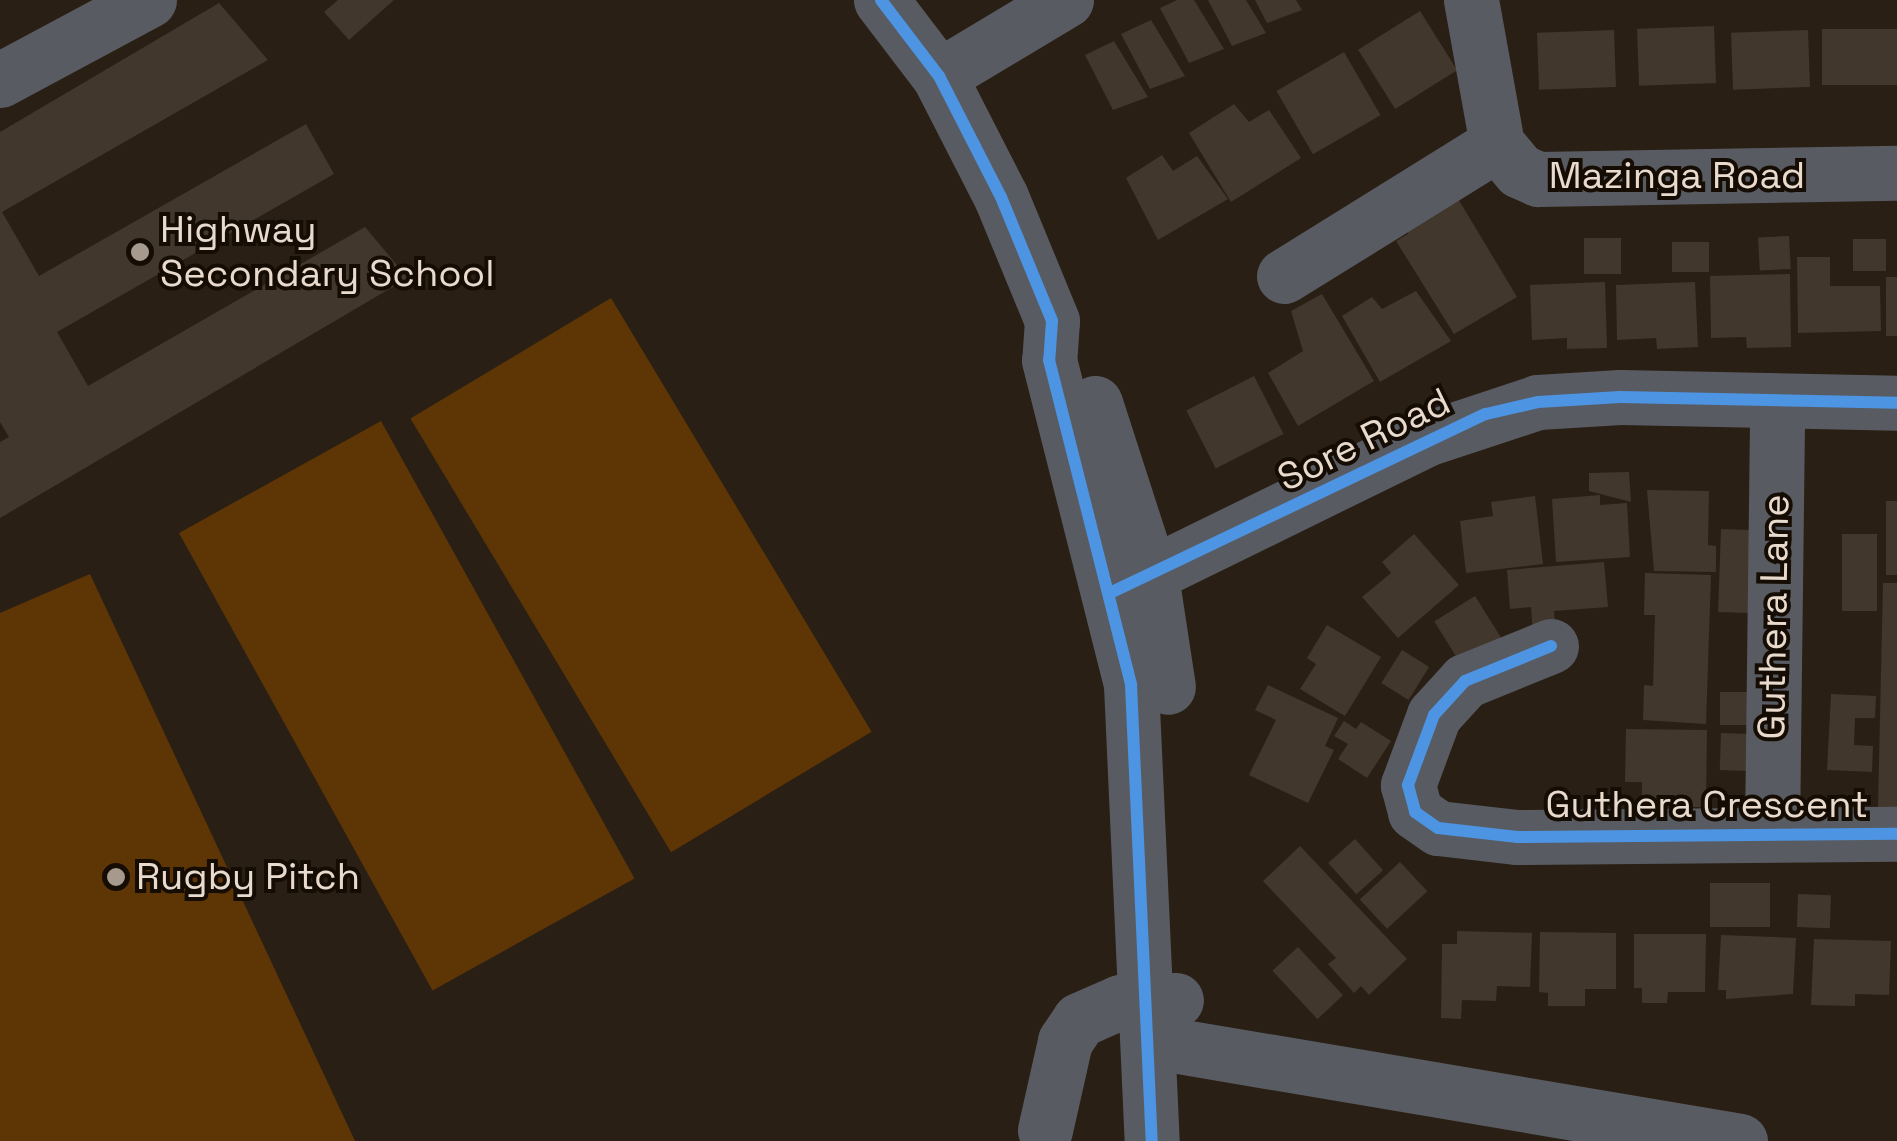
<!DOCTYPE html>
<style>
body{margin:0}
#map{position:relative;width:1897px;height:1141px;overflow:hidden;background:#2a1f14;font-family:"Space Grotesk",sans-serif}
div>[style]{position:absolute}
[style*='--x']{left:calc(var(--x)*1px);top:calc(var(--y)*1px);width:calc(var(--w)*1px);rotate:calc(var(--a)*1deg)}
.green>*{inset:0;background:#5e3606;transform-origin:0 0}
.building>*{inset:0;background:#41372d;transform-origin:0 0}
.minor>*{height:55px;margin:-27.5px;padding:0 27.5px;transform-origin:27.5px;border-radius:27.5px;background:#585c62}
.cycleway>*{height:12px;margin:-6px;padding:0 6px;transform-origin:6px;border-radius:6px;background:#4d94e3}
.dots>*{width:28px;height:28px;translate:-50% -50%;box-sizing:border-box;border:5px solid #150c04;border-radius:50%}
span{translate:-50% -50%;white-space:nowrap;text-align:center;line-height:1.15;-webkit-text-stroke:8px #150c04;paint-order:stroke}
.street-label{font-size:38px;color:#e9dace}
.poi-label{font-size:38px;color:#e9dace}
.left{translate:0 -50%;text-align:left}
</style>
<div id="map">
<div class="green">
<i style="left:611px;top:298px;width:506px;height:234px;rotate:59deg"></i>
<i style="left:381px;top:421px;width:523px;height:231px;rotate:61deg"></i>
<i style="clip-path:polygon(90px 574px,355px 1141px,0 1141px,0 613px)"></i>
</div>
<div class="building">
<i style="clip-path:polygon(338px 0,394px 0,349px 40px,324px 12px)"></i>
<i style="clip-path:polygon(1177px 0,1194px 0,1224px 49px,1189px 63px,1160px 8px)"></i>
<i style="clip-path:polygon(1208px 0,1246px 0,1266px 33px,1232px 46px)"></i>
<i style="clip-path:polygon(1255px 0,1296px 0,1302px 10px,1267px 23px)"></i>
<i style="clip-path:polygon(219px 3px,268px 60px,2px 212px,39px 276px,306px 124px,334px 174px,57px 332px,88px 386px,365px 227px,408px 278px,0 518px,0 442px,9px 437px,0 422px,0 132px)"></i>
<i style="left:1420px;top:11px;width:70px;height:73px;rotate:58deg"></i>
<i style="clip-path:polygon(1151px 20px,1185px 76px,1150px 89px,1121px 34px)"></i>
<i style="left:1714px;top:26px;width:57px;height:77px;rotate:88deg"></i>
<i style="left:1897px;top:29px;width:56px;height:75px;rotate:90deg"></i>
<i style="left:1614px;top:30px;width:57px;height:77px;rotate:88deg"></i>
<i style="left:1808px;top:30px;width:57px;height:77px;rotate:88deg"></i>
<i style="clip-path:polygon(1114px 41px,1148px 97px,1113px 110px,1085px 55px)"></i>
<i style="left:1344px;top:52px;width:73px;height:78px;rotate:60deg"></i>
<i style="clip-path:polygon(1234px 104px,1249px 122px,1269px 110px,1301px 158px,1231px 202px,1189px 133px)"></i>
<i style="clip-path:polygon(1162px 155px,1173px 171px,1197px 156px,1228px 199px,1158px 240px,1126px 178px)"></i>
<i style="clip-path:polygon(1454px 192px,1517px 297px,1454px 334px,1396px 241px,1408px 234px,1403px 219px)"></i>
<i style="left:1789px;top:236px;width:33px;height:31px;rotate:87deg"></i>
<i style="left:1584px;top:238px;width:37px;height:36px"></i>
<i style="left:1853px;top:239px;width:33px;height:32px"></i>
<i style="left:1709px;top:242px;width:30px;height:37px;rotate:90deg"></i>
<i style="clip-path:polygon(1797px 257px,1830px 257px,1830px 286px,1880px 286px,1881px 331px,1798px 333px)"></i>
<i style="clip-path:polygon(1790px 274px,1791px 347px,1747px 348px,1746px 337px,1711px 338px,1710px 276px)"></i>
<i style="left:1897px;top:277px;width:59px;height:11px;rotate:90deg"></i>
<i style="clip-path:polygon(1605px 282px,1607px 348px,1567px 349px,1567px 338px,1532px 340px,1530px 285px)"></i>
<i style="clip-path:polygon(1695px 282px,1698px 347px,1657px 349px,1656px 338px,1617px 340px,1616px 285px)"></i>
<i style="clip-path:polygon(1416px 291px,1451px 341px,1380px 382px,1342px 316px,1372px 297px,1382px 309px)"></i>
<i style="clip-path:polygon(1322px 294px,1374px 381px,1298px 426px,1268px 373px,1303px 351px,1291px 311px)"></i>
<i style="left:1254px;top:376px;width:65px;height:76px;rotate:63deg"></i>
<i style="clip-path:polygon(1629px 472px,1631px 502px,1589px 491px,1589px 473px)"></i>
<i style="clip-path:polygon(1647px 490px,1709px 491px,1708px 545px,1716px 546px,1716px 572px,1654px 571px)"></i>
<i style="clip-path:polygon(1600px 495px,1600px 505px,1627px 503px,1630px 557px,1556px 562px,1552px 499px)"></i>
<i style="clip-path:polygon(1535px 496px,1543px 564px,1466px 573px,1460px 521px,1493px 516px,1491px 502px)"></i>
<i style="left:1886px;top:501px;width:11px;height:74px"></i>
<i style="left:1721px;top:529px;width:36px;height:83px;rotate:2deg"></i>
<i style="clip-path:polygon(1414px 534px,1459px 585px,1398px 638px,1362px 597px,1391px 573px,1382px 562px)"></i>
<i style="left:1842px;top:534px;width:35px;height:77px"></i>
<i style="clip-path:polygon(1604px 562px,1608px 607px,1554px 611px,1556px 633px,1533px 635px,1531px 607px,1510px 609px,1507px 570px)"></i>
<i style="clip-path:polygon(1645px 573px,1711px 575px,1706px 724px,1643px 720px,1644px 685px,1653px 686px,1655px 615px,1644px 615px)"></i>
<i style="clip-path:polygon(1883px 583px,1897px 583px,1897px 809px,1878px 808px)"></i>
<i style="left:1475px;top:596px;width:52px;height:48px;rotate:58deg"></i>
<i style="clip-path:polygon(1327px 625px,1381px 657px,1345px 716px,1300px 689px,1316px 664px,1307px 658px)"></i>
<i style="left:1402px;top:650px;width:32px;height:39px;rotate:32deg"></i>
<i style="clip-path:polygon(1268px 685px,1338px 718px,1325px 746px,1334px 750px,1308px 803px,1249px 775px,1276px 720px,1255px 710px)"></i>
<i style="left:1720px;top:692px;width:37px;height:33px"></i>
<i style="clip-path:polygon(1831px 694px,1876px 696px,1875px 718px,1855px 718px,1854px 745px,1873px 746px,1872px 772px,1827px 770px)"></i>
<i style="clip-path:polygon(1344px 721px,1356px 729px,1361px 722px,1391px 741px,1367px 778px,1338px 759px,1348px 744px,1334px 736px)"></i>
<i style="clip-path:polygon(1626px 729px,1707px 730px,1706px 807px,1642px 807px,1642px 782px,1625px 782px)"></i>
<i style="left:1721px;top:733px;width:28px;height:37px;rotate:2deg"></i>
<i style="left:1355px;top:839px;width:42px;height:36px;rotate:48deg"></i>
<i style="clip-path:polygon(1300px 846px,1407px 959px,1369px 995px,1361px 986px,1354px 993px,1328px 964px,1336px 958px,1263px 881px)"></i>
<i style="left:1400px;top:862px;width:40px;height:55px;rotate:47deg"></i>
<i style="left:1710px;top:883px;width:60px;height:44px"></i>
<i style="left:1798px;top:894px;width:33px;height:33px;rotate:2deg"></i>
<i style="clip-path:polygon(1457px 931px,1532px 933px,1530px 987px,1497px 986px,1496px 1001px,1462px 1000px,1461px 1019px,1441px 1018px,1442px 944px,1457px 944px)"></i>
<i style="clip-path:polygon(1540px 932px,1616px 933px,1616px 989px,1585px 989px,1585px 1006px,1548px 1006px,1548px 993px,1539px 992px)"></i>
<i style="clip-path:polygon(1634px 934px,1706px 934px,1705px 992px,1668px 992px,1667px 1003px,1642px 1003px,1642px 988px,1634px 988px)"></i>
<i style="clip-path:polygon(1721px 935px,1796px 938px,1793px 994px,1726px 999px,1726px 990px,1718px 990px)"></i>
<i style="clip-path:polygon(1814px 939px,1891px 941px,1889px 995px,1855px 994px,1855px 1006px,1811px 1005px)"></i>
<i style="left:1298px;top:947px;width:66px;height:35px;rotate:47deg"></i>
</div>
<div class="minor">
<i style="--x:881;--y:0;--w:96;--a:52.7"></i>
<i style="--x:939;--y:76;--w:136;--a:62.9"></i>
<i style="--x:1001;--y:197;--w:134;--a:67.6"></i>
<i style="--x:1052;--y:321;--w:39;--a:94"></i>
<i style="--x:1049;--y:360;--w:335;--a:75.8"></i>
<i style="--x:1131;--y:685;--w:456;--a:87.4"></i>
<i style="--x:1471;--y:0;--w:146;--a:79.8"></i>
<i style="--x:1497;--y:144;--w:35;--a:50"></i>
<i style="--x:1520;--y:171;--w:20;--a:24"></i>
<i style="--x:1538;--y:179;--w:359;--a:-1"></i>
<i style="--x:939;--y:76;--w:148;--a:-30.9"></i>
<i style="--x:0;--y:80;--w:169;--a:-28.2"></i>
<i style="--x:1284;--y:276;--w:251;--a:-31.8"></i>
<i style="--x:1095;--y:403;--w:182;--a:72.1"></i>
<i style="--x:1151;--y:576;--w:112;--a:81.3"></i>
<i style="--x:1120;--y:589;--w:341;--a:-26.1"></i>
<i style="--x:1426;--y:439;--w:118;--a:-18.3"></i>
<i style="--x:1538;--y:402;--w:82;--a:-3.5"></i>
<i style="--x:1620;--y:397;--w:277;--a:1.2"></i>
<i style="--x:1551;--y:646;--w:93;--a:157.9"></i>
<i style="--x:1465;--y:681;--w:46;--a:132.4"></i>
<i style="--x:1434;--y:715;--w:75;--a:110.4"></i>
<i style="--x:1408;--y:785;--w:28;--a:75"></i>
<i style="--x:1415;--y:812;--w:28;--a:35"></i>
<i style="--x:1438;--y:828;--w:80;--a:6.5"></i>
<i style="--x:1517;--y:837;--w:380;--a:-0.5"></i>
<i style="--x:1772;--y:831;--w:428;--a:-89.3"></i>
<i style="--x:1178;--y:1046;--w:570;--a:9.59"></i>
<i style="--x:1045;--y:1130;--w:91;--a:-77.3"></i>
<i style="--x:1065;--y:1041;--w:25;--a:-56"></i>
<i style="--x:1079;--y:1020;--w:45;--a:-23.7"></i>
<i style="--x:1120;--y:1002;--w:56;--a:-2"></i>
</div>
<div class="cycleway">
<i style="--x:881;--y:0;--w:96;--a:52.7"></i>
<i style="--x:939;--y:76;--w:136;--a:62.9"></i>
<i style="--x:1001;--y:197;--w:134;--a:67.6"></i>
<i style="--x:1052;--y:321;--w:39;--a:94"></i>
<i style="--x:1049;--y:360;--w:335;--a:75.8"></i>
<i style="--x:1131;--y:685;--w:456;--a:87.4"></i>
<i style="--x:1112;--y:592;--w:414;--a:-25.5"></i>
<i style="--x:1486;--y:414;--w:53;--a:-13"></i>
<i style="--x:1538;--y:402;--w:82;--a:-3.5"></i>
<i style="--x:1620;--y:397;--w:277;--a:1.2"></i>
<i style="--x:1551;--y:646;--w:93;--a:157.9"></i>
<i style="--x:1465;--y:681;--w:46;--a:132.4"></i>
<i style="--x:1434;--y:715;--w:75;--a:110.4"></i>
<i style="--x:1408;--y:785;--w:28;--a:75"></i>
<i style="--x:1415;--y:812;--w:28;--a:35"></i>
<i style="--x:1438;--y:828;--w:80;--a:6.5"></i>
<i style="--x:1517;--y:837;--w:380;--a:-0.5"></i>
</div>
<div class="dots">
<i style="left:140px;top:252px;background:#a6998d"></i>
<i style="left:116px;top:877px;background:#a6998d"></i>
</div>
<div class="street-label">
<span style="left:1677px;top:176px">Mazinga Road</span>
<span style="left:1364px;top:440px;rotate:-26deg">Sore Road</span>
<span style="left:1774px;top:617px;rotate:-89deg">Guthera Lane</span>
<span style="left:1707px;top:805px">Guthera Crescent</span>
</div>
<div class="poi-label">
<span class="left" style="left:160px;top:252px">Highway<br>Secondary School</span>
<span class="left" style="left:136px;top:877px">Rugby Pitch</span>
</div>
</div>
